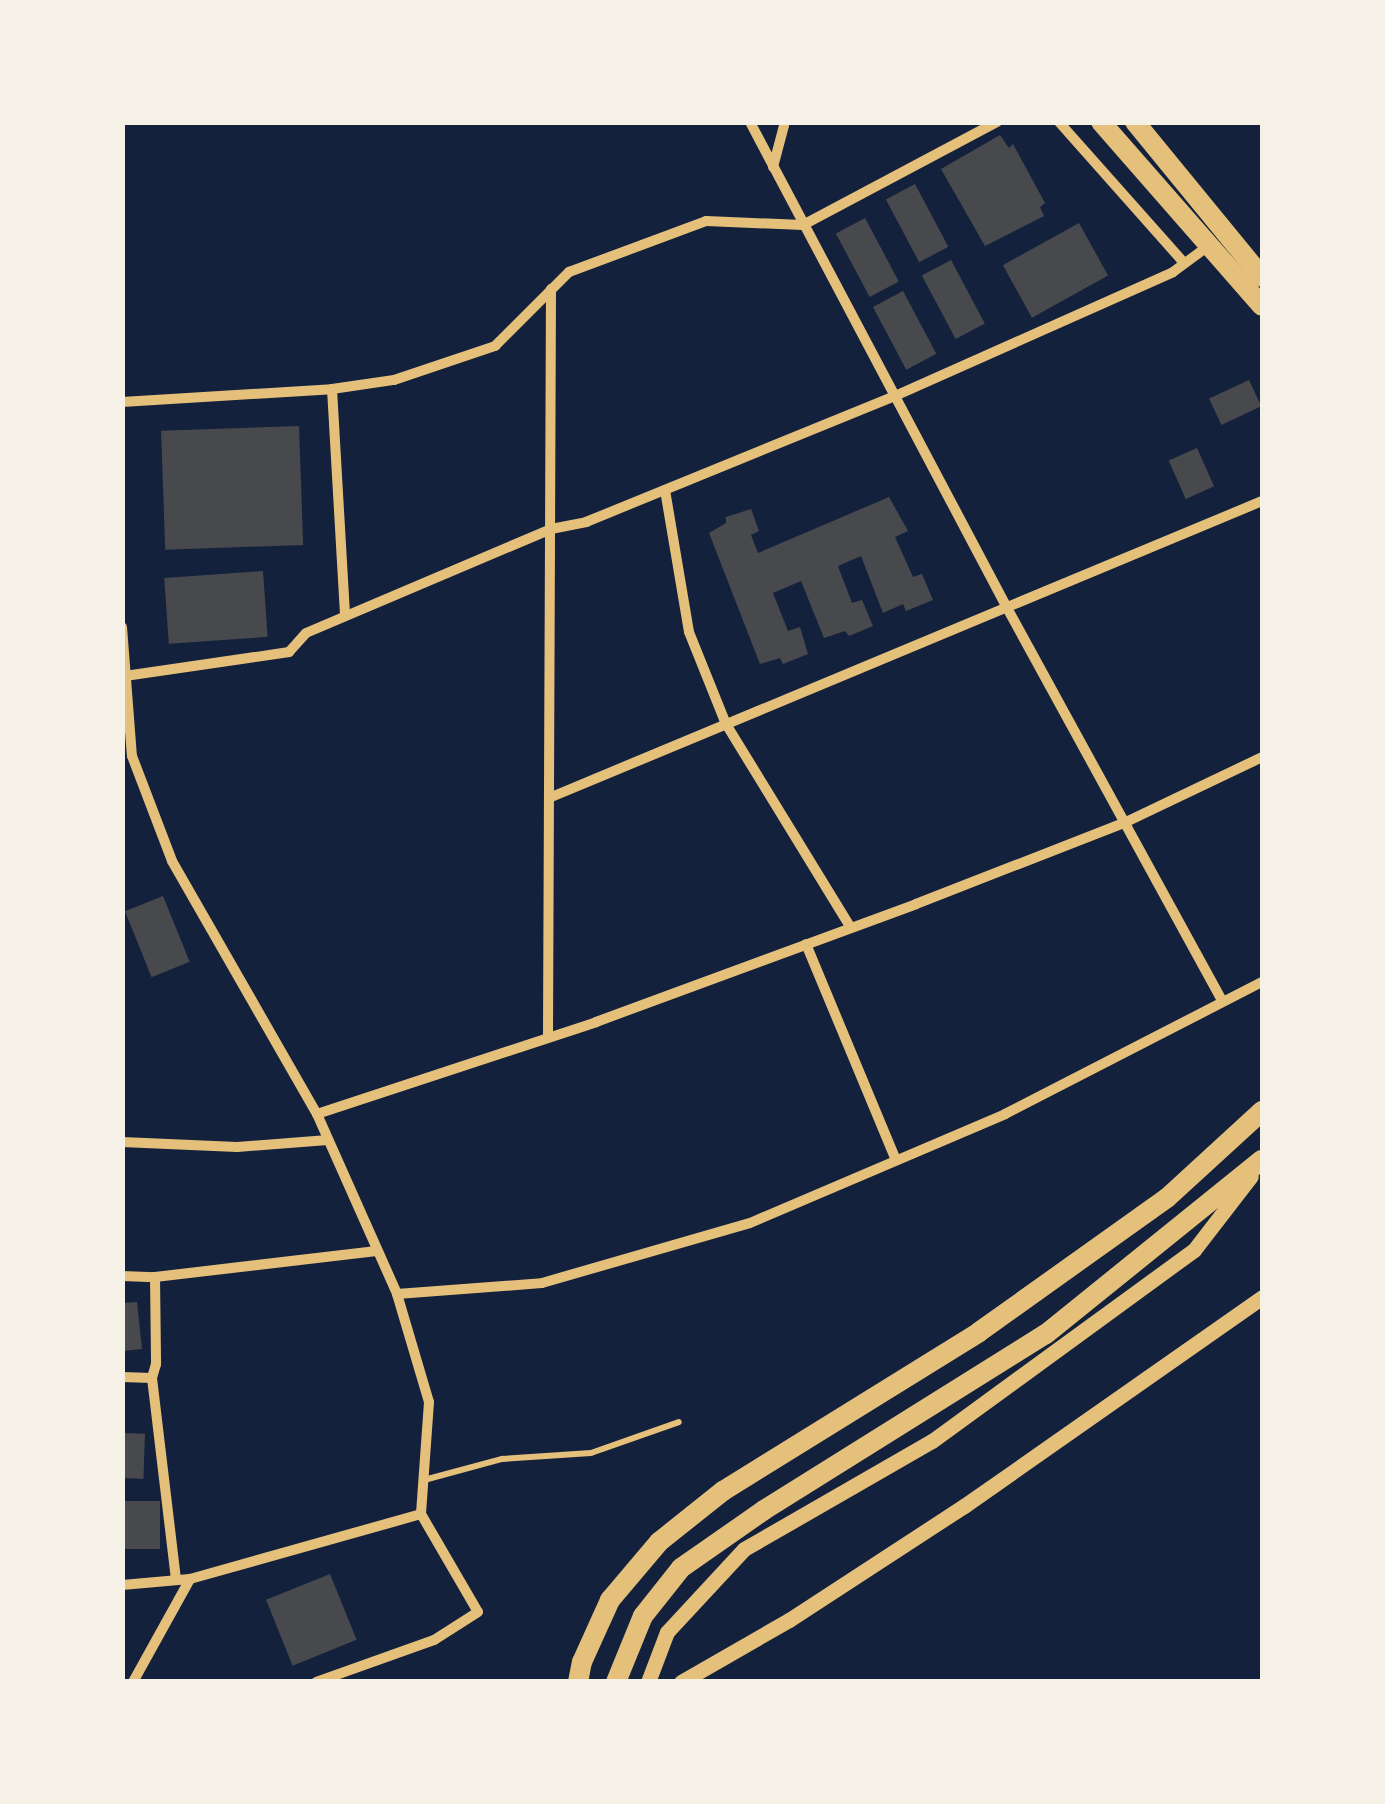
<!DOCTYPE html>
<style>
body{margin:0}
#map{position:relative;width:1385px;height:1804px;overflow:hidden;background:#14213d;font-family:"Roboto Condensed",sans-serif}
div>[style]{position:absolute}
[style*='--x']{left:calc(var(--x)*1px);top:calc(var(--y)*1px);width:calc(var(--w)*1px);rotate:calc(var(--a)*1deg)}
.building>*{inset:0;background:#48494c;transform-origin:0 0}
.service>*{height:6px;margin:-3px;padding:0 3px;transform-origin:3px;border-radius:3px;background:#e5c07b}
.minor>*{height:10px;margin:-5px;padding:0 5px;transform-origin:5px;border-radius:5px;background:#e5c07b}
.tertiary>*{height:15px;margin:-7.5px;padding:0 7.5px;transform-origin:7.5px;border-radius:7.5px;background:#e5c07b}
.trunk>*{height:20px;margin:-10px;padding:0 10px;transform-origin:10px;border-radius:10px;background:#e5c07b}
span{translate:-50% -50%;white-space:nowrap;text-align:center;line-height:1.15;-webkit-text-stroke:8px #f6f1e7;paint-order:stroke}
.frame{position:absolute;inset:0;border:125px solid #f6f1e7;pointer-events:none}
</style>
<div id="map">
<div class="building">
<i style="clip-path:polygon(1000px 135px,1009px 148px,1013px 144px,1045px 203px,1040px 207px,1044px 216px,985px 246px,941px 169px)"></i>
<i style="left:915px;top:184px;width:71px;height:33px;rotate:62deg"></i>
<i style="left:865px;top:218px;width:72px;height:33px;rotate:62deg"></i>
<i style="left:1079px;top:223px;width:60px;height:87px;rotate:61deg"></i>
<i style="left:951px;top:260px;width:72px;height:33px;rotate:62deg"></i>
<i style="left:903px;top:291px;width:71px;height:34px;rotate:62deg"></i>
<i style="left:1249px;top:380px;width:29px;height:44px;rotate:65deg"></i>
<i style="left:299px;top:426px;width:119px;height:138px;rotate:88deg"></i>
<i style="left:1197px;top:448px;width:42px;height:31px;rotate:66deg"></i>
<i style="clip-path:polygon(889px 497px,908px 531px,895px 537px,913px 577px,922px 574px,933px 600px,906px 611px,903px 604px,883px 613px,861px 556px,838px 566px,852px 603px,862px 600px,873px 626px,849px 636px,845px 631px,824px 638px,801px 581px,773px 593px,788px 631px,800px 627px,808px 654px,783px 664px,780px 658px,760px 664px,709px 533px,726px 523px,726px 517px,751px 509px,759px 531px,751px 535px,758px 553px)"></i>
<i style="left:263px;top:571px;width:66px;height:99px;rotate:86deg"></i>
<i style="left:163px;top:896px;width:71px;height:41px;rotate:68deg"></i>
<i style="clip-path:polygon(137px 1302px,142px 1349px,122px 1351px,122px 1303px)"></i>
<i style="left:122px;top:1433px;width:23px;height:45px;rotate:2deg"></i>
<i style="left:122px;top:1501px;width:38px;height:48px"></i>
<i style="left:330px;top:1574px;width:71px;height:69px;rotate:68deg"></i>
</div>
<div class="service">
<i style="--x:424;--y:1480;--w:81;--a:-15.1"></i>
<i style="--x:502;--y:1459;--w:89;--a:-3.9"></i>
<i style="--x:591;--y:1453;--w:93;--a:-19.4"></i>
</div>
<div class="minor">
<i style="--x:750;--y:122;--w:548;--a:62.12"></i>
<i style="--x:1006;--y:606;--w:448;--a:61.3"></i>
<i style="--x:1059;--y:122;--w:188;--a:48.4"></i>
<i style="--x:773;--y:167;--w:47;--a:-75.1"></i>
<i style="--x:332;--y:389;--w:227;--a:86.7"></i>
<i style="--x:122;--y:402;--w:210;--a:-3.5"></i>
<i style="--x:332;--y:389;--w:63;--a:-8.3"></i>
<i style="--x:394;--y:380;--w:107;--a:-18.6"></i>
<i style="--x:495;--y:346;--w:105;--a:-45"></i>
<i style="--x:569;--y:272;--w:146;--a:-20.4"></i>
<i style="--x:706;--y:221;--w:97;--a:2.4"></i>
<i style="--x:803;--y:225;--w:220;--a:-28"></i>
<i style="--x:665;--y:490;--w:144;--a:80.4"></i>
<i style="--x:689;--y:632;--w:99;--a:68.1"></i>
<i style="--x:726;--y:724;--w:239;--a:58.5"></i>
<i style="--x:122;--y:627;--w:129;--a:85.6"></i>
<i style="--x:132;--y:756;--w:112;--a:69.1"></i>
<i style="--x:172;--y:861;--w:292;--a:60.2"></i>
<i style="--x:317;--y:1114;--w:197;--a:66"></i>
<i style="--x:397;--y:1294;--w:113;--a:73.5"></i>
<i style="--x:429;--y:1402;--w:112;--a:94.1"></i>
<i style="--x:421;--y:1514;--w:113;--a:59.8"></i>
<i style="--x:478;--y:1612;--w:52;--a:147.5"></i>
<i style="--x:434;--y:1640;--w:125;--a:160.4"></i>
<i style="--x:125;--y:676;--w:166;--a:-8.3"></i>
<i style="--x:289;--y:652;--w:25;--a:-48"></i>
<i style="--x:306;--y:633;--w:266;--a:-23"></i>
<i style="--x:551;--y:529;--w:36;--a:-11"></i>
<i style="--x:586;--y:522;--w:334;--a:-22.2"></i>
<i style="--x:895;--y:396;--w:304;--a:-24"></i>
<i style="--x:1173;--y:272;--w:47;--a:-36.4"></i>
<i style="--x:549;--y:798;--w:772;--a:-22.61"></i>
<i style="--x:806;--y:944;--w:234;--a:67.4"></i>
<i style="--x:548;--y:1036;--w:747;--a:-89.77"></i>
<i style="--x:317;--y:1114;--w:294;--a:-18.2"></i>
<i style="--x:596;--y:1022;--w:341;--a:-20.2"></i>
<i style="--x:916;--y:904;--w:225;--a:-21.3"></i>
<i style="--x:1126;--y:822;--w:151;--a:-25.5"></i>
<i style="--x:122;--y:1142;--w:115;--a:2.5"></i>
<i style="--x:237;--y:1147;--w:91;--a:-4.4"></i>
<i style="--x:122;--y:1276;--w:33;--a:2"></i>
<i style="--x:155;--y:1277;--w:223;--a:-6.7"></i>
<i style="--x:155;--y:1277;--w:87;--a:89.3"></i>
<i style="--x:156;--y:1364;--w:15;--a:106"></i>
<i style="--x:152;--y:1378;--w:203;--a:83.2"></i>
<i style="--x:397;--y:1294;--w:145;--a:-4.3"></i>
<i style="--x:542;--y:1283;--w:216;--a:-16.1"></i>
<i style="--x:750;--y:1223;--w:277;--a:-23.1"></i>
<i style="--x:1005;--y:1114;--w:289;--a:-27.2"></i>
<i style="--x:122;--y:1377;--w:30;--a:2"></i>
<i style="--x:122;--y:1585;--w:68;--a:-5"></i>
<i style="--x:190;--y:1579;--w:240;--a:-15.7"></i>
<i style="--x:133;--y:1682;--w:118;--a:-61"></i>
</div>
<div class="tertiary">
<i style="--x:648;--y:1682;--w:53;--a:-69.2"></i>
<i style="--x:667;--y:1632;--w:113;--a:-47.1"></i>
<i style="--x:744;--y:1549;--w:217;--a:-29.9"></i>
<i style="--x:932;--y:1441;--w:324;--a:-36.1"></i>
<i style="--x:1194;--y:1250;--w:93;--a:-52.4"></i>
<i style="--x:681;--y:1682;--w:125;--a:-29.9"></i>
<i style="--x:789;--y:1620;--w:209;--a:-33.1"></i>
<i style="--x:964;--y:1506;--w:364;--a:-35"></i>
</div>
<div class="trunk">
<i style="--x:1101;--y:122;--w:244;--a:48.8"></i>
<i style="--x:1135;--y:122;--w:200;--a:50.7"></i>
<i style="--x:578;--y:1682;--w:20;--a:-79"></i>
<i style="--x:582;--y:1662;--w:68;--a:-65.7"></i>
<i style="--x:610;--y:1600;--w:76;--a:-49.8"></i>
<i style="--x:659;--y:1542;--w:82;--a:-38.6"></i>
<i style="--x:723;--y:1491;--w:301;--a:-31.8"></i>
<i style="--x:979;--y:1332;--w:231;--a:-35.5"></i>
<i style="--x:1167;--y:1198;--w:129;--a:-42.5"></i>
<i style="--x:616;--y:1682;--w:71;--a:-67.8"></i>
<i style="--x:643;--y:1616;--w:61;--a:-51.6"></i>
<i style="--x:681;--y:1568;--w:101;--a:-34.9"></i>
<i style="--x:764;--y:1510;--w:332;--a:-32"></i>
<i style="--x:1046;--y:1334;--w:277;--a:-38.9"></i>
</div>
<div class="frame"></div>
</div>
